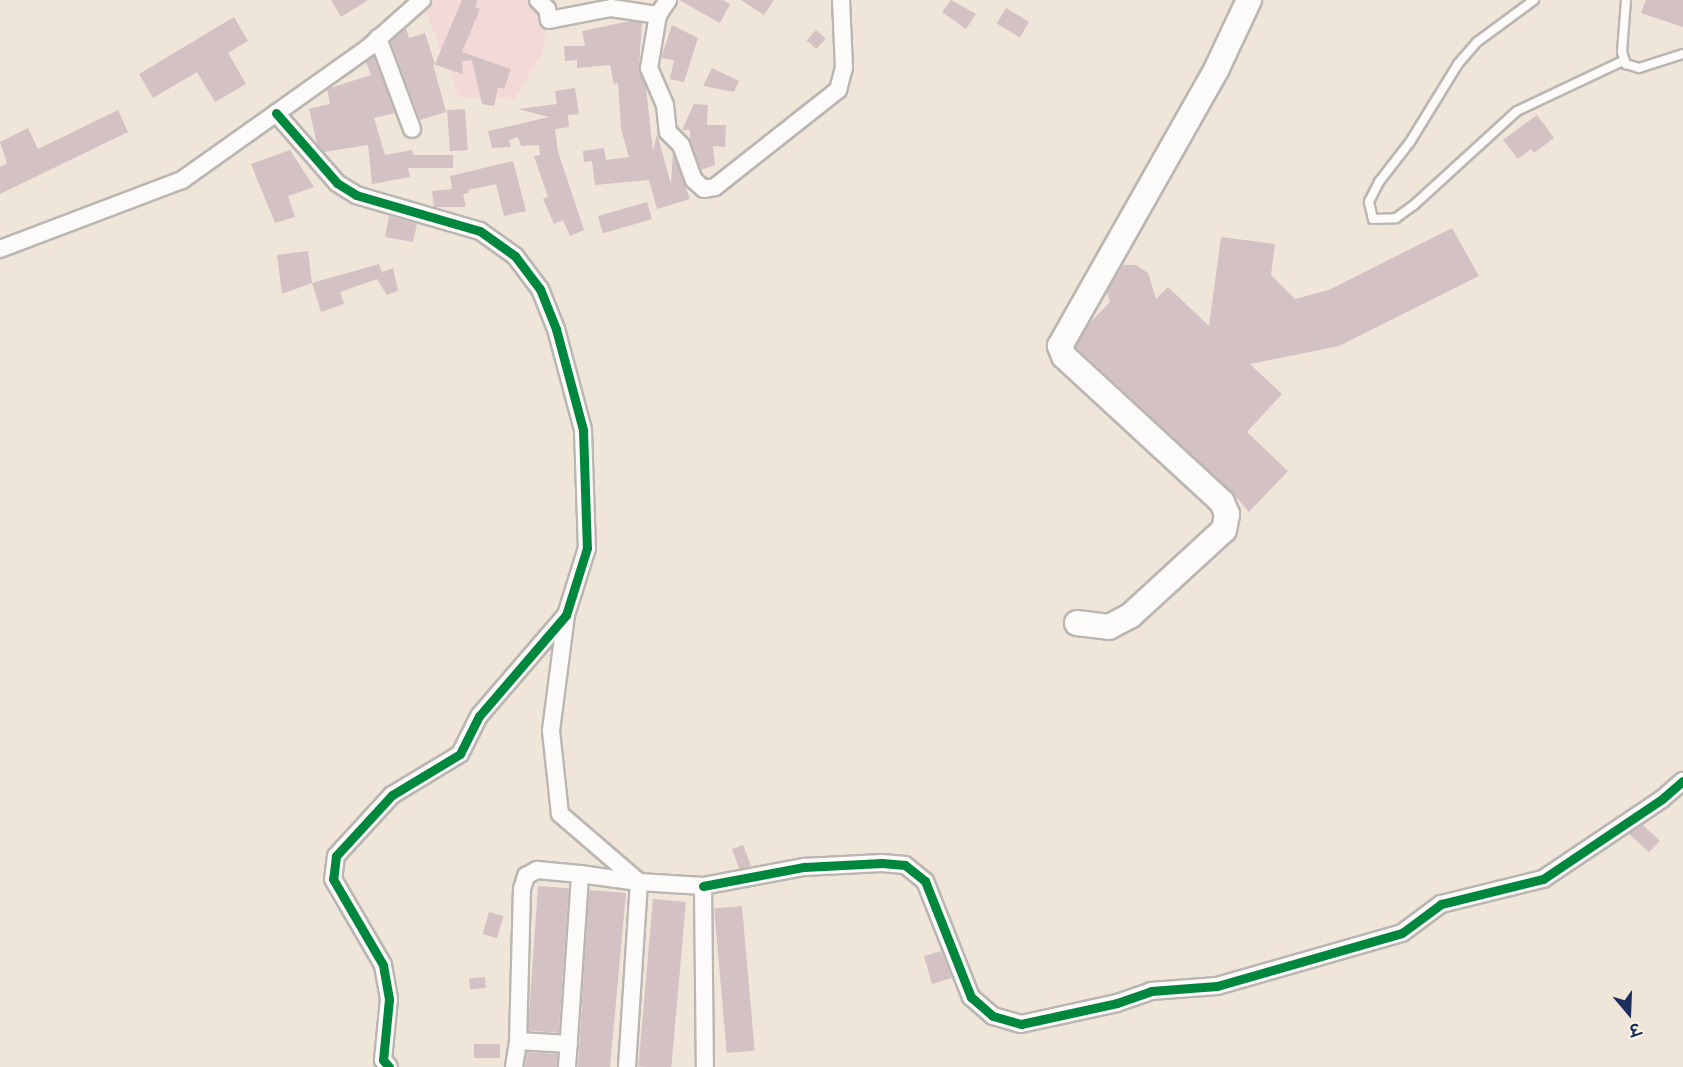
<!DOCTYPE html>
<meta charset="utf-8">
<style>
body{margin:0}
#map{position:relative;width:1683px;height:1067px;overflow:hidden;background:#efe6d9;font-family:Delius,"Playpen Sans Deva",sans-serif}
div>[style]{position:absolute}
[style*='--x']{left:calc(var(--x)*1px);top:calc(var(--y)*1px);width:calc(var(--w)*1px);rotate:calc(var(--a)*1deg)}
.built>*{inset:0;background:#f3d9d7}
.building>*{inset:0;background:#d4c1c4;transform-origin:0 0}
.roads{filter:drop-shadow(2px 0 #bab6b2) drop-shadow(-2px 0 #bab6b2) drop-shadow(0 2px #bab6b2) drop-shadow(0 -2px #bab6b2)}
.lane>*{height:8px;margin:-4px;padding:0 4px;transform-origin:4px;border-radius:4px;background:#fdfbf9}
.street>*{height:16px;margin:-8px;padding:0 8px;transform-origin:8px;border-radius:8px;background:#fdfbf9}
.secondary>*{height:24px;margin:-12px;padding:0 12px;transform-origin:12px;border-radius:12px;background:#fdfbf9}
.cycleway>*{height:9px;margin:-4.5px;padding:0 4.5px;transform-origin:4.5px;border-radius:4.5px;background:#00873e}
span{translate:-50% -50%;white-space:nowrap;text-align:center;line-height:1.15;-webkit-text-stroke:4.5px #fcf5e5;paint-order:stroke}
.north{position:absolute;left:1599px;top:983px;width:60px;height:60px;-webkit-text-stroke:4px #fcf5e5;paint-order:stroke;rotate:161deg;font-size:16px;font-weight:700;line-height:24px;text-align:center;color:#1b2f5e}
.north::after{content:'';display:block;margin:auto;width:21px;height:27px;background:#1b2f5e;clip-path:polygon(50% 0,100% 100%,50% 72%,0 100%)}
</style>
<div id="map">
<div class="built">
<i style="clip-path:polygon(436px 0,549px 0,543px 52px,514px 99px,459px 97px,425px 10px)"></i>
</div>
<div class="building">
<i style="clip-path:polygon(331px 0,368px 0,341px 17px)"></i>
<i style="clip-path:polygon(462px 0,478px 0,475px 7px,480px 9px,462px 52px,511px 69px,504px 89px,498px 87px,494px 106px,482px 104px,472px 60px,462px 61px,463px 74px,433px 64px,446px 112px,420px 120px,391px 42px,406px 28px,409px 38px,425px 33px,435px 64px)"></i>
<i style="clip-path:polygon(679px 0,723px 0,730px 4px,720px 23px)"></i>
<i style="clip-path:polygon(741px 0,774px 0,764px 15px)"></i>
<i style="clip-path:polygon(951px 0,976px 14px,966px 29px,942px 12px)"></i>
<i style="clip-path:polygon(1646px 0,1683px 0,1683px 27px,1641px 13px)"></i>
<i style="left:1006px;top:8px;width:27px;height:18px;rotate:31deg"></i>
<i style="clip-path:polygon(234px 17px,248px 41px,228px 53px,246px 84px,215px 102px,197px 72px,153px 98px,139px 74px)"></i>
<i style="clip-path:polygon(630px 21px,642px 23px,639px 67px,646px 88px,653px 151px,657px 134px,671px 184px,673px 153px,690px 199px,657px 209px,649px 180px,595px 185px,592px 161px,584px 162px,583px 151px,604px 148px,606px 160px,629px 157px,621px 129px,618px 83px,614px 84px,610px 65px,577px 68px,577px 60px,565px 61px,564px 46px,585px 46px,582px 31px)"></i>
<i style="clip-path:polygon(672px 25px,698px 38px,684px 82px,670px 79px,674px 60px,661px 58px)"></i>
<i style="left:816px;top:30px;width:13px;height:14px;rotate:42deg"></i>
<i style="clip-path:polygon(374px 57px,395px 113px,374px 118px,385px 155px,412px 150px,413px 155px,453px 155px,453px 168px,408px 168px,410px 177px,372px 184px,368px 145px,324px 152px,317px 144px,309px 109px,330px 104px,327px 89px,371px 75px,366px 62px)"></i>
<i style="clip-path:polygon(712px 68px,739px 81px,734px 92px,703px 86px)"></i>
<i style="clip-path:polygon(575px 88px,579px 114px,568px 115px,569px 127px,555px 129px,558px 152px,584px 230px,570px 236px,563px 220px,554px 224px,543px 199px,548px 197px,534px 156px,540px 155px,539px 145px,521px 146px,518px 137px,509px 140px,511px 147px,492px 148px,488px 131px,549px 117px,518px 109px,557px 104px,555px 91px)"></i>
<i style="clip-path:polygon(694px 104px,708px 105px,707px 125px,726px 125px,725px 147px,713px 146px,715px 165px,701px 170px,690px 140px,690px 130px,682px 130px)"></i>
<i style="left:465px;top:109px;width:41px;height:18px;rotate:86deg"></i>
<i style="clip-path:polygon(118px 110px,128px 132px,0 194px,0 167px,7px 163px,0 142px,28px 128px,38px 149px)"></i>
<i style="clip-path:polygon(1537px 115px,1554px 138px,1534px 153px,1531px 149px,1518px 159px,1503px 140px)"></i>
<i style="clip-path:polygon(290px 150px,314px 187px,288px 196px,295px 217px,275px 223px,251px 164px)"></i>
<i style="clip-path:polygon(513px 161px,526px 211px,504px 216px,496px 184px,468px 190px,469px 193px,463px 194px,466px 207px,434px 207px,432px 191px,452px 189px,450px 176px)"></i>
<i style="left:647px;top:202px;width:18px;height:51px;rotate:74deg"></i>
<i style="clip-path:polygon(389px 216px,417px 224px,413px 242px,385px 237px)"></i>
<i style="clip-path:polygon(1452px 228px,1479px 276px,1339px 346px,1250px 364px,1282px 394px,1247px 432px,1288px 471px,1249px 512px,1232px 492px,1076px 347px,1088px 325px,1110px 302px,1107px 292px,1123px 265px,1136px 265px,1148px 273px,1156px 299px,1168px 287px,1209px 326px,1221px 237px,1275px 244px,1271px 275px,1295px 299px,1329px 290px)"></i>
<i style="clip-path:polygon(308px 251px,312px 283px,282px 294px,277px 255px)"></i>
<i style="clip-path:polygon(379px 264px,382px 272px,393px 268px,398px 291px,387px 295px,377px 279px,340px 292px,344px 304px,321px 312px,312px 283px)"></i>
<i style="clip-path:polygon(1643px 825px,1660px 841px,1649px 852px,1629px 834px)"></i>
<i style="left:743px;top:845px;width:22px;height:12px;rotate:69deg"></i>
<i style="left:538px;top:886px;width:31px;height:145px;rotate:4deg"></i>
<i style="clip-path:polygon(589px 890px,626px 893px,610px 1067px,578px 1067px)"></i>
<i style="left:653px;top:899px;width:33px;height:168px;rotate:5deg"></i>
<i style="left:742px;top:906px;width:145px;height:28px;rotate:85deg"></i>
<i style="left:489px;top:912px;width:15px;height:23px;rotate:16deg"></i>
<i style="clip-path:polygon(941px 951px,952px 978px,932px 984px,924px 956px)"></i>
<i style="left:485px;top:977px;width:11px;height:16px;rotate:85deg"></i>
<i style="left:500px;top:1044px;width:14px;height:26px;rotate:90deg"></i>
<i style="clip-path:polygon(527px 1052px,557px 1054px,557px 1067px,525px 1067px)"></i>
</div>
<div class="roads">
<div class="lane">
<i style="--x:1534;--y:0;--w:71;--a:143.6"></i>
<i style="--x:1477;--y:42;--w:29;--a:131"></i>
<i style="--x:1458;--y:64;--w:92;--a:121.6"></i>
<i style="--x:1410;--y:142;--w:51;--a:127.8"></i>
<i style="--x:1379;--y:182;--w:22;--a:117"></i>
<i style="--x:1369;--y:202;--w:17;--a:77"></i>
<i style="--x:1373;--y:219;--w:23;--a:-2"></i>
<i style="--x:1396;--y:218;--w:22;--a:-36"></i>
<i style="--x:1414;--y:205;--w:139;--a:-42.4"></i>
<i style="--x:1517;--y:111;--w:119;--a:-25.3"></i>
<i style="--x:1626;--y:0;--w:52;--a:94.4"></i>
<i style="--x:1622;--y:52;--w:13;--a:72"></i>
<i style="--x:1626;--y:64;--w:14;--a:17"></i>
<i style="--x:1639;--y:68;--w:46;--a:-17.7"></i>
</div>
<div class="street">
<i style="--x:538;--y:0;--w:13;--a:45"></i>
<i style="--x:547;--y:9;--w:11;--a:80"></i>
<i style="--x:549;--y:20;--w:63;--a:-11"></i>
<i style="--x:611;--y:8;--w:48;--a:8.5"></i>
<i style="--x:658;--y:15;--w:18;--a:-56"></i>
<i style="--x:658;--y:15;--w:54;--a:99.6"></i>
<i style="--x:649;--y:68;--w:40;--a:66.6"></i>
<i style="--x:665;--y:105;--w:27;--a:84"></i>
<i style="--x:668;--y:132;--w:18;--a:45"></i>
<i style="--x:681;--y:145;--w:37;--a:70"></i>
<i style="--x:694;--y:180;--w:13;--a:42"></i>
<i style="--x:704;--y:189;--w:11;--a:-10"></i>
<i style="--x:715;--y:187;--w:157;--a:-38.3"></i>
<i style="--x:838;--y:90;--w:23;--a:-75"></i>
<i style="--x:844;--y:68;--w:68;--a:-92.5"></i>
<i style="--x:378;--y:38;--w:97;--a:69.5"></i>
<i style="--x:276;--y:113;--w:93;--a:48.9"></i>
<i style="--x:337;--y:183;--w:22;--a:32"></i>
<i style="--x:356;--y:195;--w:129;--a:16.2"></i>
<i style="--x:480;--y:231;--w:43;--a:35.5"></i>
<i style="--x:515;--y:256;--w:41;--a:52.9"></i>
<i style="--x:540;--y:289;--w:43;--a:68.2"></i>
<i style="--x:556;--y:329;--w:105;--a:75"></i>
<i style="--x:583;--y:430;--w:118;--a:88.1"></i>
<i style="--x:587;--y:548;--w:70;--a:107.4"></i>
<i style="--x:566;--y:615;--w:133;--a:130.7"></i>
<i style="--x:479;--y:716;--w:42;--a:116.6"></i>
<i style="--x:460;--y:754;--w:79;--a:148.9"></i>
<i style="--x:392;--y:795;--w:83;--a:132.6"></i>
<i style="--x:336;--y:856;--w:23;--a:97"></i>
<i style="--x:333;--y:879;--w:99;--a:59.8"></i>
<i style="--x:383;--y:965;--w:35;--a:80"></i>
<i style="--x:389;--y:999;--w:61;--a:95.6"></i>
<i style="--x:383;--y:1060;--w:9;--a:49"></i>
<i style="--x:0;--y:249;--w:195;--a:-20.8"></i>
<i style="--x:182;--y:180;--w:229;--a:-35.4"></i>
<i style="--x:369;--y:47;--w:71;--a:-41.6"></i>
<i style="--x:566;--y:615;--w:117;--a:97.4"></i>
<i style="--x:551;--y:731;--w:83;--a:83.8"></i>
<i style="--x:560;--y:814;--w:104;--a:40.7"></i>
<i style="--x:703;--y:886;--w:103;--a:-10.7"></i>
<i style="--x:804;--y:867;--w:78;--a:-2.9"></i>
<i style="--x:882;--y:863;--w:23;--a:5"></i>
<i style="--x:905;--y:865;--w:26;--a:39"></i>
<i style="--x:925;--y:881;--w:125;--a:68.4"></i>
<i style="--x:971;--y:997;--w:29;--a:41"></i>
<i style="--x:993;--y:1016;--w:29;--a:16"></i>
<i style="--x:1021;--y:1024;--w:98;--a:-12.3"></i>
<i style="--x:1117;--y:1003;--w:36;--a:-19"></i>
<i style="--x:1151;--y:991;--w:66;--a:-4.3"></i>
<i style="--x:1217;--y:986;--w:192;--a:-16"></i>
<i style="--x:1402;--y:933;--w:49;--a:-36.6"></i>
<i style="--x:1441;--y:904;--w:105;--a:-13.8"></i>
<i style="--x:1543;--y:879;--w:143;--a:-33.9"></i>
<i style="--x:1662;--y:799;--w:28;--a:-41"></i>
<i style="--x:569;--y:1044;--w:51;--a:-176.6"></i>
<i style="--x:518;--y:1041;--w:152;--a:-88.5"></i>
<i style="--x:522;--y:889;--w:14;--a:-73"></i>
<i style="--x:526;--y:876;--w:13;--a:-29"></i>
<i style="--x:537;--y:870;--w:43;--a:5.3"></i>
<i style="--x:514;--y:1067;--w:26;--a:-81"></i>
<i style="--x:567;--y:1067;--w:193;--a:-86.1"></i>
<i style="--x:580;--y:874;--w:59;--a:7.9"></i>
<i style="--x:627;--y:1067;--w:185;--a:-86.3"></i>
<i style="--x:639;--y:882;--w:64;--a:3.6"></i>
<i style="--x:703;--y:886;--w:181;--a:89.4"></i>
</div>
<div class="secondary">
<i style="--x:1077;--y:623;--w:32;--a:7"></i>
<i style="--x:1109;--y:627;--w:24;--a:-28"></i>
<i style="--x:1130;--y:616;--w:127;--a:-42.5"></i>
<i style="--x:1224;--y:530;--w:16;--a:-79"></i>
<i style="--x:1227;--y:514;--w:13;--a:-113"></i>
<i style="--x:1222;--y:502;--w:215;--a:-137.3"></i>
<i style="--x:1064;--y:356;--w:11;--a:-112"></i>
<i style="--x:1060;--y:346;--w:319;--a:-60.5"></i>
<i style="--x:1217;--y:68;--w:75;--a:-64.8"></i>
</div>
</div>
<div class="cycleway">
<i style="--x:276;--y:113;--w:93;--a:48.9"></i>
<i style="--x:337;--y:183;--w:22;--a:32"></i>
<i style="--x:356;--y:195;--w:129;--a:16.2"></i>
<i style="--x:480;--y:231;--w:43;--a:35.5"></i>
<i style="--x:515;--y:256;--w:41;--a:52.9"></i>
<i style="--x:540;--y:289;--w:43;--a:68.2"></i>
<i style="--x:556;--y:329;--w:105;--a:75"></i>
<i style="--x:583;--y:430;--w:118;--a:88.1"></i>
<i style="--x:587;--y:548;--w:70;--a:107.4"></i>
<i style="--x:566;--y:615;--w:133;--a:130.7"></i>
<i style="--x:479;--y:716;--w:42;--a:116.6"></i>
<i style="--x:460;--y:754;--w:79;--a:148.9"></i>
<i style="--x:392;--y:795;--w:83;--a:132.6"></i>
<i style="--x:336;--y:856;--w:23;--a:97"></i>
<i style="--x:333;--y:879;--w:99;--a:59.8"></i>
<i style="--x:383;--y:965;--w:35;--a:80"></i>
<i style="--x:389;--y:999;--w:61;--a:95.6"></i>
<i style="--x:383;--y:1060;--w:9;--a:49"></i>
<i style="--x:703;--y:886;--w:103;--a:-10.7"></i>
<i style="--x:804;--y:867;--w:78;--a:-2.9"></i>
<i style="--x:882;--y:863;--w:23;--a:5"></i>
<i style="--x:905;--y:865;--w:26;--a:39"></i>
<i style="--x:925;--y:881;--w:125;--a:68.4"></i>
<i style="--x:971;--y:997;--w:29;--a:41"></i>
<i style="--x:993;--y:1016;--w:29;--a:16"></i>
<i style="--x:1021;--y:1024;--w:98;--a:-12.3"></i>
<i style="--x:1117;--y:1003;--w:36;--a:-19"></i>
<i style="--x:1151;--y:991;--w:66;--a:-4.3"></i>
<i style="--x:1217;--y:986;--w:192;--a:-16"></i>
<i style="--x:1402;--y:933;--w:49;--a:-36.6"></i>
<i style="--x:1441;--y:904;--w:105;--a:-13.8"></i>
<i style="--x:1543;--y:879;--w:143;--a:-33.9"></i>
<i style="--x:1662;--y:799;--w:28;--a:-41"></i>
</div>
<div class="north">उ</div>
</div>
